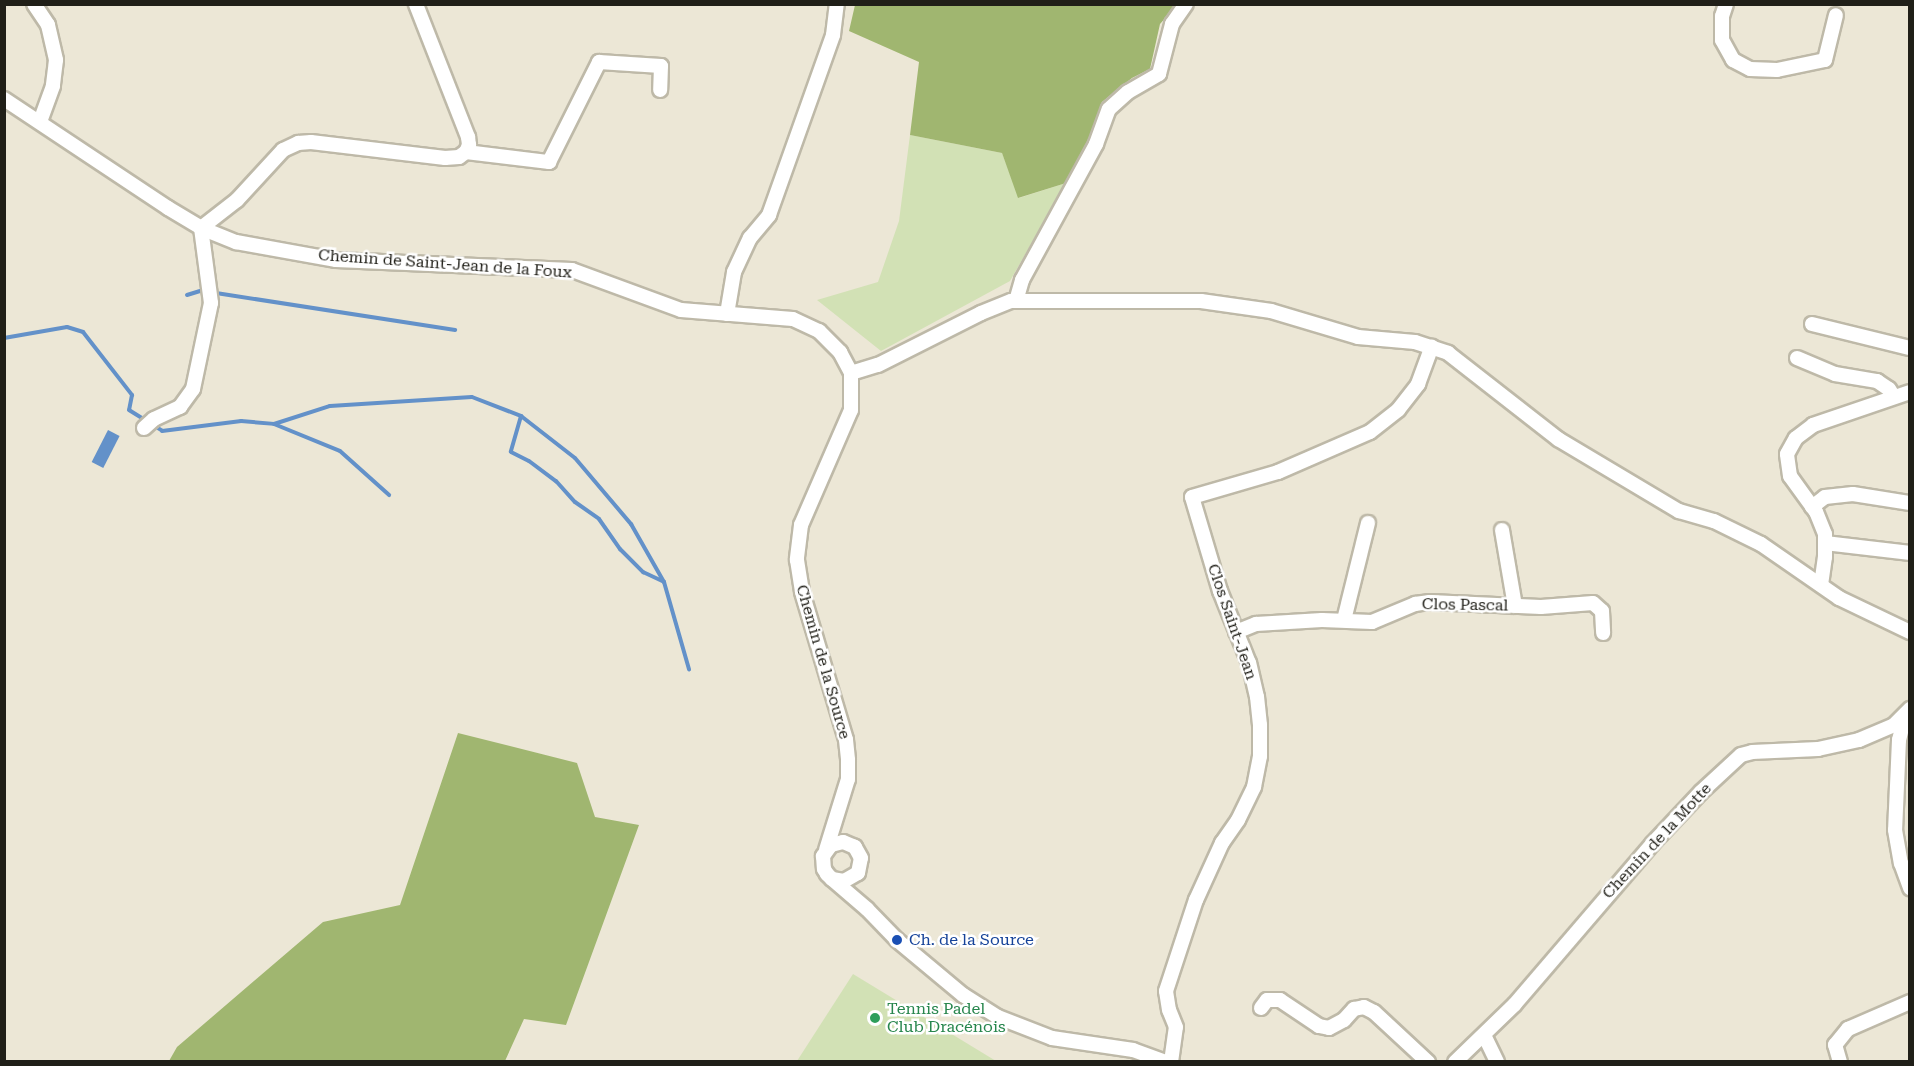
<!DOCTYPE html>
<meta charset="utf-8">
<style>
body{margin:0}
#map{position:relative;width:1914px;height:1066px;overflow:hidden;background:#ece7d6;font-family:"Roboto Serif",serif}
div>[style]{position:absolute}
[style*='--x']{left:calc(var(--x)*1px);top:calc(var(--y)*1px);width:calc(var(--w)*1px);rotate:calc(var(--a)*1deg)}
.green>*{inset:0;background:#d2e1b5}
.forest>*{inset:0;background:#a0b670}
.water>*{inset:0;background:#6391c9;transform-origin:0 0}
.stream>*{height:4px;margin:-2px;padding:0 2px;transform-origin:2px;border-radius:2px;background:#6391c9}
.roads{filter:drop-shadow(2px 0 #beb9a8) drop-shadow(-2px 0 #beb9a8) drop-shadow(0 2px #beb9a8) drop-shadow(0 -2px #beb9a8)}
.street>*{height:14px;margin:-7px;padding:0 7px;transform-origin:7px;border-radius:7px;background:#fff}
.dots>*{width:16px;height:16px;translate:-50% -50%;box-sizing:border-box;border:3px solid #fff;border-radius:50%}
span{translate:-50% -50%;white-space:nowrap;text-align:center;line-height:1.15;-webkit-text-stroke:5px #fff;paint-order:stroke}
.street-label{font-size:16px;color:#201f18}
.transit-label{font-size:16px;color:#164399}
.left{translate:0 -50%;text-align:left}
.leisure-label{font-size:16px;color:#27864d}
.frame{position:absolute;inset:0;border:6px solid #201f18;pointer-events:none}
</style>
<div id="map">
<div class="green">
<i style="clip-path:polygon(910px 135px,1002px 153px,1019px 198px,1066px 183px,1010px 281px,881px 351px,817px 300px,878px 282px,899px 221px)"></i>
<i style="clip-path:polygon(853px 974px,996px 1061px,797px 1061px)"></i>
</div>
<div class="forest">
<i style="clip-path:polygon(855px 5px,855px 4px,1177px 5px,1160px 24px,1150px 69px,1132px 78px,1102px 102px,1088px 141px,1066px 183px,1018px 198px,1002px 153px,910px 135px,919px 62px,849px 31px)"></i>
<i style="clip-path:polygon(458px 733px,577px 763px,595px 817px,639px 825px,566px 1025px,524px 1019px,505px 1061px,169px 1061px,177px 1047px,323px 922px,400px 905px)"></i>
</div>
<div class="water">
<i style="left:108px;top:430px;width:13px;height:36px;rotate:27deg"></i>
</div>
<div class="stream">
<i style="--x:216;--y:293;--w:242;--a:8.8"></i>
<i style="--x:187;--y:295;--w:17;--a:-17"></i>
<i style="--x:4;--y:338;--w:64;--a:-9.9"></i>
<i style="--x:67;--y:327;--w:17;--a:17"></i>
<i style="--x:83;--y:332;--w:80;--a:52.1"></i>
<i style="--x:132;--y:395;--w:15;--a:101"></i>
<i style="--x:129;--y:410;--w:39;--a:32"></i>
<i style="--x:162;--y:431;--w:80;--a:-7.2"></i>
<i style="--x:241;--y:421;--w:33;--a:5"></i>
<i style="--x:274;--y:424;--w:71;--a:22.2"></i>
<i style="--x:340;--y:451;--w:66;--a:41.9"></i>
<i style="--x:521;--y:416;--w:37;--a:106"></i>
<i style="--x:511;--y:452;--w:20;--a:27"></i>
<i style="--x:529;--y:461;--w:34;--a:37"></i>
<i style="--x:556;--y:481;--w:28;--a:48"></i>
<i style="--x:575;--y:502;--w:29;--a:35"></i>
<i style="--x:599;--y:519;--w:37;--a:55"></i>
<i style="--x:620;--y:549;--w:33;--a:45"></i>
<i style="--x:643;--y:572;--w:23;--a:25"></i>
<i style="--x:274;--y:424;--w:59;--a:-17.8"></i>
<i style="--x:330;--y:406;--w:142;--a:-3.6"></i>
<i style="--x:472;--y:397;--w:53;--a:21.2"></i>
<i style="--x:521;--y:416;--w:68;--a:37.9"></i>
<i style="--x:575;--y:458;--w:87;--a:49.7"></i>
<i style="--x:631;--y:524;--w:67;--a:60.4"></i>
<i style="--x:664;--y:582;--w:91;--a:74"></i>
</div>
<div class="roads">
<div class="street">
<i style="--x:34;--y:4;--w:25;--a:56"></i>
<i style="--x:48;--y:25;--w:36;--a:77"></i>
<i style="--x:56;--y:60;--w:26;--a:97"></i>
<i style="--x:53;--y:86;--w:37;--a:110"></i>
<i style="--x:1726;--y:4;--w:13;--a:108"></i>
<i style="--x:1722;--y:16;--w:24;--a:90"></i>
<i style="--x:1722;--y:40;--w:23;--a:61"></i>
<i style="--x:1733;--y:60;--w:19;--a:28"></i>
<i style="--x:1750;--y:69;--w:27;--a:2"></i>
<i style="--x:1777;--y:70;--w:49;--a:-11.8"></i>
<i style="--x:1825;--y:60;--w:46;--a:-76.3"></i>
<i style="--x:4;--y:99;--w:197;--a:33.6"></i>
<i style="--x:168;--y:208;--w:39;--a:31"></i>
<i style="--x:201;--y:228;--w:38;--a:22"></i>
<i style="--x:236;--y:242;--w:102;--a:10.2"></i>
<i style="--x:336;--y:260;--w:236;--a:2.4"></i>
<i style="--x:572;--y:270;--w:116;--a:20.2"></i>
<i style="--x:681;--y:310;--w:112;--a:4.6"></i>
<i style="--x:793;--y:319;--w:29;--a:25"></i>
<i style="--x:819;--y:331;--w:30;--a:45"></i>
<i style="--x:840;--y:352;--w:24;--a:62"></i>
<i style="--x:851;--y:373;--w:37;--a:90"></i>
<i style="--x:851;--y:410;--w:125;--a:113.5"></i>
<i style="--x:801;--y:525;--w:35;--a:97"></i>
<i style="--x:797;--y:560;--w:32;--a:81"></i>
<i style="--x:802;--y:592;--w:154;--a:73.4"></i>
<i style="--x:846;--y:740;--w:20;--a:84"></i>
<i style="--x:848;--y:760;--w:19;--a:90"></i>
<i style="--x:848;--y:779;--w:74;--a:107.2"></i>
<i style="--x:466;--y:152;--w:84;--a:6.9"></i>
<i style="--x:549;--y:162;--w:112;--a:-63.4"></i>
<i style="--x:599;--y:62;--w:62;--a:3.7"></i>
<i style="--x:661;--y:66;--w:24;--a:92"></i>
<i style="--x:201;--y:228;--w:46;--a:-37.9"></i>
<i style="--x:237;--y:200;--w:68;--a:-47.4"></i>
<i style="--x:283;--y:150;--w:17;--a:-25"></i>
<i style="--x:298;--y:143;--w:13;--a:-4"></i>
<i style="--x:311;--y:142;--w:135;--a:6.8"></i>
<i style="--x:445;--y:158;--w:14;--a:-4"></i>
<i style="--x:459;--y:157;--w:9;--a:-36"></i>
<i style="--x:466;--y:152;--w:8;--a:-67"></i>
<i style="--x:469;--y:145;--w:8;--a:-97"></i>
<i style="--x:468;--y:137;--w:143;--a:-111.4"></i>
<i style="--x:1016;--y:301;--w:22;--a:-74"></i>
<i style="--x:1022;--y:280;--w:155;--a:-61.4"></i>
<i style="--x:1096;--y:144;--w:37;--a:-70"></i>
<i style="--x:1109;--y:109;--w:25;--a:-42"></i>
<i style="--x:1128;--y:92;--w:36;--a:-30"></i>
<i style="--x:1159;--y:74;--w:52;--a:-75.4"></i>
<i style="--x:1172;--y:24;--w:24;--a:-55"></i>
<i style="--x:727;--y:314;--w:43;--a:-80.5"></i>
<i style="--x:734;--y:272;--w:38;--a:-65"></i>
<i style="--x:750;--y:238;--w:30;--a:-50"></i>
<i style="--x:769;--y:215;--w:191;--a:-70.4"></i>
<i style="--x:833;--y:35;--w:31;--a:-83"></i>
<i style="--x:1812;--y:324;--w:101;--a:13.8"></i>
<i style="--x:1797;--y:358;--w:41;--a:22.8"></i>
<i style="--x:1835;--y:374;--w:43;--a:9.5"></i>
<i style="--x:1877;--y:381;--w:14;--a:34"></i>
<i style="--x:1889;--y:389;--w:9;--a:58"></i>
<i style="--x:851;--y:373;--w:28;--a:-17"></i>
<i style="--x:878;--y:365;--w:115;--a:-26.8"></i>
<i style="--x:981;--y:313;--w:32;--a:-22"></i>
<i style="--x:1011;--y:301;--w:190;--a:0"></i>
<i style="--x:1201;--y:301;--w:71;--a:8.1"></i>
<i style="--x:1271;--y:311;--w:91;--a:16.6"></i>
<i style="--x:1358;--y:337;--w:57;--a:5"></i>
<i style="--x:1415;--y:342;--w:35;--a:18"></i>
<i style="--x:1448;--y:353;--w:140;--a:38"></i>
<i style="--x:1558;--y:439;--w:141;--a:30.8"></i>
<i style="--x:1679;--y:511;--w:36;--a:16"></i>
<i style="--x:1714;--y:521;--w:52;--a:26.1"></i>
<i style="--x:1761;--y:544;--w:95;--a:34.7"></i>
<i style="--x:1839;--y:598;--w:79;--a:25.6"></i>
<i style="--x:144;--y:428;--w:13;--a:-42"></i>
<i style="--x:154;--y:419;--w:29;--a:-25"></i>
<i style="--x:180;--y:407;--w:22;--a:-54"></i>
<i style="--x:193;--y:389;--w:88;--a:-78.2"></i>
<i style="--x:211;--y:303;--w:76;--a:-97.6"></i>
<i style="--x:1812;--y:507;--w:16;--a:-38"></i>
<i style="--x:1825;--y:497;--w:28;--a:-6"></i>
<i style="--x:1853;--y:494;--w:58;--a:9"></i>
<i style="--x:1502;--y:530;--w:77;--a:80.3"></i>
<i style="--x:1825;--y:543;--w:86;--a:6.7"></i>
<i style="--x:1821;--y:585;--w:28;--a:-82"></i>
<i style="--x:1825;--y:557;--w:23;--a:-90"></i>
<i style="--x:1825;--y:534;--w:24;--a:-112"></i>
<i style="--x:1816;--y:512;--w:44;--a:-125.8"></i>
<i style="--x:1790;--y:476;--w:22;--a:-98"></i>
<i style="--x:1787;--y:454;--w:18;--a:-61"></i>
<i style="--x:1796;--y:438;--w:21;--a:-37"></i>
<i style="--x:1813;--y:425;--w:102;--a:-18.8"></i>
<i style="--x:1344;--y:620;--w:100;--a:-76.1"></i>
<i style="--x:1236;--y:632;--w:22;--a:-22"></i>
<i style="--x:1256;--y:624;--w:66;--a:-3.5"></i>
<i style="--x:1322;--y:620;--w:50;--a:2.3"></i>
<i style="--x:1372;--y:622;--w:47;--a:-22.7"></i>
<i style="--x:1415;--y:604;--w:15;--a:-8"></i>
<i style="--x:1430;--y:602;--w:111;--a:2.6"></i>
<i style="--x:1541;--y:607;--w:52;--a:-4.4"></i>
<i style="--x:1593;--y:603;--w:12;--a:42"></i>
<i style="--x:1602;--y:611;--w:22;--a:87"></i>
<i style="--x:1905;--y:716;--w:25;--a:104"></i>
<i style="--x:1899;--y:740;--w:90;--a:92.5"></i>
<i style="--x:1895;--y:830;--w:34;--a:80"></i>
<i style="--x:1901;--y:863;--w:27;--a:70"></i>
<i style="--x:832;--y:879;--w:12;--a:9"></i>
<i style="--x:844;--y:881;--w:16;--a:-30"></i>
<i style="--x:858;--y:873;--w:15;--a:-79"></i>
<i style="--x:861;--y:858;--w:13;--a:-119"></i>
<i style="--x:855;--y:847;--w:13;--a:-157"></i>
<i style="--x:843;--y:842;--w:12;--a:166"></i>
<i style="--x:831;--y:845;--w:14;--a:126"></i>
<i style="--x:823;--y:856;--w:13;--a:86"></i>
<i style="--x:824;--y:869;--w:6;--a:59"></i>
<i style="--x:827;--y:874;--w:7;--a:45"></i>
<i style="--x:832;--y:879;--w:46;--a:40.6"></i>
<i style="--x:867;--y:909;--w:43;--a:45.9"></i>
<i style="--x:897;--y:940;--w:86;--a:39.8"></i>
<i style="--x:963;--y:995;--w:41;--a:32.2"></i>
<i style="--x:998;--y:1017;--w:58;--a:21.3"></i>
<i style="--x:1052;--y:1038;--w:82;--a:8.4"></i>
<i style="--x:1133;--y:1050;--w:35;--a:20"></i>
<i style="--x:1261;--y:1008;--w:10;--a:-53"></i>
<i style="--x:1267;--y:1000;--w:13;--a:0"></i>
<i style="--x:1280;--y:1000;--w:47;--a:33.7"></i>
<i style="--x:1319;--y:1026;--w:10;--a:11"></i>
<i style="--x:1329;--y:1028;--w:17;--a:-28"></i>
<i style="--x:1344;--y:1020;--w:15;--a:-48"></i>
<i style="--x:1354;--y:1009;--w:10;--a:-11"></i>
<i style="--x:1364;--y:1007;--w:11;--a:27"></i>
<i style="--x:1374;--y:1012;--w:74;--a:42.8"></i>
<i style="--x:1484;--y:1035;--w:30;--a:64"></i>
<i style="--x:1171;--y:1062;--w:35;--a:-82"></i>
<i style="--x:1176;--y:1027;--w:18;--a:-112"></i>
<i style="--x:1169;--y:1010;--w:19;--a:-99"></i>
<i style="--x:1166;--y:991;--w:96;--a:-71.8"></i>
<i style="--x:1196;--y:900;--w:63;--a:-65.5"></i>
<i style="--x:1222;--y:843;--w:28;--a:-55"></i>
<i style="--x:1238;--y:820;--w:37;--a:-64"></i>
<i style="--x:1254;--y:787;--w:32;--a:-79"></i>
<i style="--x:1260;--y:756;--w:31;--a:-90"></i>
<i style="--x:1260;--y:725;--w:28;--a:-96"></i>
<i style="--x:1257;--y:697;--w:35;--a:-103"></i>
<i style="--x:1249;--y:663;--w:78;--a:-111.9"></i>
<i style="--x:1220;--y:591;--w:98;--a:-106.6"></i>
<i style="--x:1192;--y:497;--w:90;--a:-16.2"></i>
<i style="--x:1278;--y:472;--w:100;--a:-23.5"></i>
<i style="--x:1370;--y:432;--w:36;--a:-38"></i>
<i style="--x:1398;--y:410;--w:33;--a:-52"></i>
<i style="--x:1418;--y:384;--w:40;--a:-69.8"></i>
<i style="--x:1455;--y:1062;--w:83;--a:-44"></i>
<i style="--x:1515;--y:1004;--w:211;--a:-49.4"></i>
<i style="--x:1652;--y:844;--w:71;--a:-46.7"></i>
<i style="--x:1701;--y:792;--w:54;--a:-42.8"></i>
<i style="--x:1741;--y:755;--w:11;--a:-15"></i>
<i style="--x:1752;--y:752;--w:66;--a:-2.6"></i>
<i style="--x:1818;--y:749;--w:42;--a:-12.4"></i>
<i style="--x:1859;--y:740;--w:38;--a:-23"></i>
<i style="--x:1894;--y:725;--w:23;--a:-45"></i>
<i style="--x:1840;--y:1062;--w:18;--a:-106"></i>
<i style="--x:1835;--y:1045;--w:21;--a:-51"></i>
<i style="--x:1848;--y:1029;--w:68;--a:-23.5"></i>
</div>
</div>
<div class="dots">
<i style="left:897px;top:940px;background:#1a4fb4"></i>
<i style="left:875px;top:1018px;background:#2e9e5b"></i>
</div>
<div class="street-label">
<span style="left:445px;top:264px;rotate:4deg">Chemin de Saint-Jean de la Foux</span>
<span style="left:1465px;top:605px;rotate:1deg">Clos Pascal</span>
<span style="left:1232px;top:622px;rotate:71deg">Clos Saint-Jean</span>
<span style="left:823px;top:662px;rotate:74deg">Chemin de la Source</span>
<span style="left:1657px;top:841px;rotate:-47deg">Chemin de la Motte</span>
</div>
<div class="transit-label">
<span class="left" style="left:909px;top:940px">Ch. de la Source</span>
</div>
<div class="leisure-label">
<span class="left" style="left:887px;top:1018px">Tennis Padel<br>Club Dracénois</span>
</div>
<div class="frame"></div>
</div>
